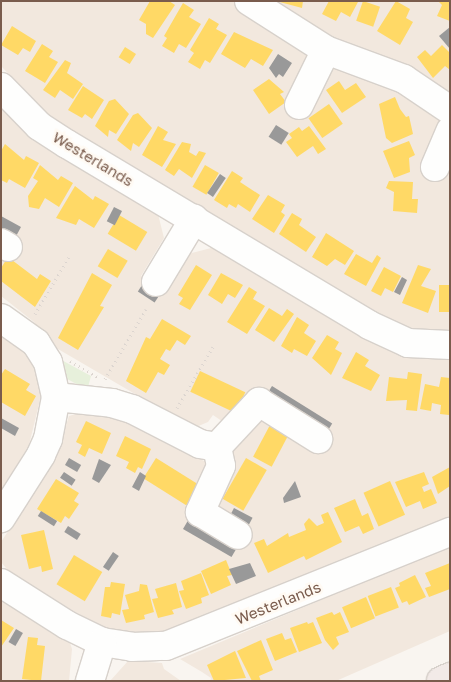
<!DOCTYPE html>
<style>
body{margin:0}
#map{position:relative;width:451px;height:682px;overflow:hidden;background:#f9f5f0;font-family:"Golos Text",sans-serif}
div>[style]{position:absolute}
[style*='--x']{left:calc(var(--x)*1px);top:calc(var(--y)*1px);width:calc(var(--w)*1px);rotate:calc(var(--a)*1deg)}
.residential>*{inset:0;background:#f2e8de}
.green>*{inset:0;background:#e7f0db}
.homes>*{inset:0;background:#ffd966;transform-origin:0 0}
.industry>*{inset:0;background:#999;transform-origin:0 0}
.path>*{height:3px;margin-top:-1.5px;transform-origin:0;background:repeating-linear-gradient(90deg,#dcd5d0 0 1px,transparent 0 5px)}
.roads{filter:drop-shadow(1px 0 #d7d1cb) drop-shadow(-1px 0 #d7d1cb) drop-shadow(0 1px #d7d1cb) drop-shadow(0 -1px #d7d1cb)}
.minor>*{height:28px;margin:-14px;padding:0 14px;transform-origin:14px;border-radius:14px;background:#fefefd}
.highway>*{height:28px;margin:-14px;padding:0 14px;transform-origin:14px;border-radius:14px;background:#f2eae7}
span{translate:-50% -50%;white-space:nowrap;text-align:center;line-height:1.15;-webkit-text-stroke:5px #fffaf3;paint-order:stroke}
.street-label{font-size:15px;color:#7a5c4d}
.frame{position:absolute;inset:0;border:2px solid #7a5c4d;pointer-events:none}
</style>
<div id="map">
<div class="residential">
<i style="clip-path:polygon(1px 1px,450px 1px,450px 331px,423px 331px,395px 323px,72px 132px,48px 115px,1px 66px)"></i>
<i style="clip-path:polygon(1px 109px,44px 146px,158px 214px,164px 238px,141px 276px,163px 290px,166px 291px,188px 254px,215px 247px,396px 353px,450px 359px,450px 517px,161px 632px,129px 633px,97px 625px,11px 574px,1px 562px,1px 542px,54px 461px,69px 416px,82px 412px,118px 417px,206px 462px,229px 426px,213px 415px,208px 422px,196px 427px,171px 415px,46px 342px,34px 322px,1px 296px)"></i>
<i style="clip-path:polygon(1px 333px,31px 353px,41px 396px,29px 445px,1px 492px)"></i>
<i style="clip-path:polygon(450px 546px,450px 631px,336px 681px,210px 681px,211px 678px,202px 672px,180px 659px)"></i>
<i style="clip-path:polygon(1px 599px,70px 643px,72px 649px,69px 681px,1px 681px)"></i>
<i style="clip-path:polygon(128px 661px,162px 663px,164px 669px,181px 681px,110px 681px)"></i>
</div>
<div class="green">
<i style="clip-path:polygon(56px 357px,91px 376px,88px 387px,84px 388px,58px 374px)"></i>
</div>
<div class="homes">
<i style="clip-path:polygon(150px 1px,169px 1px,175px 5px,153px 38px,146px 34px,146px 24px,139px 20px)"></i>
<i style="clip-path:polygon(276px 1px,303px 1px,302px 8px)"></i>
<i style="clip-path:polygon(329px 1px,356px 1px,358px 2px,350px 17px,341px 12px,336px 21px,322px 14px)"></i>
<i style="left:363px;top:1px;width:18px;height:21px;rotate:19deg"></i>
<i style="clip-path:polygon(396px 1px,410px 9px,406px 18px,413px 22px,400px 45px,377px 31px)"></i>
<i style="clip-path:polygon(438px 1px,450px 1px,450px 21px,437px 16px,442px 5px)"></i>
<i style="clip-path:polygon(183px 3px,194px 10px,189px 17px,201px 24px,186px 48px,179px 44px,174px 53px,162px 46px,167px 38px,164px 36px)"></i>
<i style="clip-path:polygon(209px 18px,219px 24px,216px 29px,227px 35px,210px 63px,205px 60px,200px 69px,188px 62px,194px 53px,190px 50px)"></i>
<i style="clip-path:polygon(12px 26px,36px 41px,30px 52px,23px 48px,18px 55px,1px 45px)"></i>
<i style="clip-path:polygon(234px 32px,273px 50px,263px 66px,251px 59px,245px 68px,221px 54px)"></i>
<i style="clip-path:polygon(42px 44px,53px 51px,49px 57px,58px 62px,45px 83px,25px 71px)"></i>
<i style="clip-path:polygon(442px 45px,450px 53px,450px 70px,445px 66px,433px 78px,417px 57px,425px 50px,431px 56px)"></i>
<i style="left:125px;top:47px;width:13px;height:12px;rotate:32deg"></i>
<i style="clip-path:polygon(65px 60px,71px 63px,67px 73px,83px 84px,73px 99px,60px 90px,55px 98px,43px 90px)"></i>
<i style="clip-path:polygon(269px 79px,284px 92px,280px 94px,286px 102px,269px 114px,253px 90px)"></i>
<i style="clip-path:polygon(339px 81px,345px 90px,356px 83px,366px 97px,342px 113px,326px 90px)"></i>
<i style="clip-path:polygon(83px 86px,104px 100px,92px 119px,85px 114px,82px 118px,68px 110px)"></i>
<i style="clip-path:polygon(395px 97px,400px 109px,406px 117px,409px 116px,413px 134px,392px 143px,386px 138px,379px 104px)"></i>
<i style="clip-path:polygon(115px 99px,129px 114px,116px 134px,109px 130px,108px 137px,95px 126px,109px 101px)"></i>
<i style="left:329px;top:104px;width:24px;height:25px;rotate:55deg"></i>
<i style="clip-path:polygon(138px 113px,152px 128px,139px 147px,133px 143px,131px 151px,117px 140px,133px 115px)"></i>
<i style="clip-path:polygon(158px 126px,168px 132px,163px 140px,176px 144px,162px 167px,142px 155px)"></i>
<i style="clip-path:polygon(309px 126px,326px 149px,318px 154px,313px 146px,297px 157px,286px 142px,292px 138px,289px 134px,299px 127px,302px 131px)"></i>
<i style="clip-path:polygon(409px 141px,415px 155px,409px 158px,410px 172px,394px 178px,383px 151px)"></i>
<i style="clip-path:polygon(182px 142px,191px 144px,189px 152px,196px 156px,199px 151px,206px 153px,192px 178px,179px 169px,174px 176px,165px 170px)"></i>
<i style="clip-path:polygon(5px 144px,24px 160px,26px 156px,39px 163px,25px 188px,9px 179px,7px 183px,1px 180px,1px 151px)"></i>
<i style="clip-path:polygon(40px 165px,58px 180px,61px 176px,73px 183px,59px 207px,45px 198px,39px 209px,29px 207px,28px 196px,38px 181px,33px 178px)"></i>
<i style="left:205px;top:165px;width:16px;height:25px;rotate:30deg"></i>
<i style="clip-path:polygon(232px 171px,243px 178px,240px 182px,260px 195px,250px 212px,238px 204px,236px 208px,229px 204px,227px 208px,214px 200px)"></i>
<i style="clip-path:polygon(389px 181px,413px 182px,412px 199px,418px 199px,417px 213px,393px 211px,394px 192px,386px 188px)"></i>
<i style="clip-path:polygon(75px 186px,93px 200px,95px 196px,109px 204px,94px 228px,79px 219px,76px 225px,56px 218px)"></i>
<i style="clip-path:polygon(268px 195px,285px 205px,281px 212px,285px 215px,274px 233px,252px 219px)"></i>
<i style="clip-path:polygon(292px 213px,302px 219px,299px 225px,316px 237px,306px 252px,279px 234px)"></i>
<i style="left:119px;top:215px;width:33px;height:22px;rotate:31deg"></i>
<i style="clip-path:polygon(326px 233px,354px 251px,345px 265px,335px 259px,327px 266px,312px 257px)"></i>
<i style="left:108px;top:249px;width:23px;height:20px;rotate:31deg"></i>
<i style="clip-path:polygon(356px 254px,372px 263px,377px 255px,381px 258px,366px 286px,344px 274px)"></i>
<i style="clip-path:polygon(8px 257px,37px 279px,40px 274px,51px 281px,35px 307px,1px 281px,1px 268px)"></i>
<i style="clip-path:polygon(196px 265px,212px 275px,190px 310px,179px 304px,183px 298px,178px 295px)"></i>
<i style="clip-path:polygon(418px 265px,431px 269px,421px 286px,436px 291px,428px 313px,402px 303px)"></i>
<i style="clip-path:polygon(384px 267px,401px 276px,393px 292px,385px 288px,381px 296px,371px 291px)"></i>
<i style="clip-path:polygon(92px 273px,112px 285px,100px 306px,104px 307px,78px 350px,58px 338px)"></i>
<i style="clip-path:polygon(221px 273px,243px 285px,235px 298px,228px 294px,222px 304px,208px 295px)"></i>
<i style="left:439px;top:285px;width:11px;height:27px"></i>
<i style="clip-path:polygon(249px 287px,257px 292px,253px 299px,265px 306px,247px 334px,227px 322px)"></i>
<i style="clip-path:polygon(269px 308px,282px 316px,287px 309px,294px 314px,274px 342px,255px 330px)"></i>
<i style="clip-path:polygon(297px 317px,309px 325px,304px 333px,316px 341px,307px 356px,294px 349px,292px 353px,281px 346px)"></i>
<i style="clip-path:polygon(162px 319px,191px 336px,185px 345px,177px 340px,170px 351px,166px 349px,160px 359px,170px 365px,164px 375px,158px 372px,146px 393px,126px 381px,146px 337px,150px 339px)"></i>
<i style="clip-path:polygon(327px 335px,339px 342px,335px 349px,342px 353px,331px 375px,312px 358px)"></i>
<i style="clip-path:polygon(356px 352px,369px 360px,365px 366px,380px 375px,371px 391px,342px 378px)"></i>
<i style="clip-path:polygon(5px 369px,30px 384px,26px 390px,36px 396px,25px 416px,1px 402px,1px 375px)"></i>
<i style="left:200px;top:371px;width:50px;height:23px;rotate:25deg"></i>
<i style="clip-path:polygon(408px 372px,422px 374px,417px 411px,406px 410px,407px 400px,386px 401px,389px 377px,407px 379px)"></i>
<i style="clip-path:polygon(441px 377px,450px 378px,449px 415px,440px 414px,441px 405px,432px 403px,431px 411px,420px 409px,425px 384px,439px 387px)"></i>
<i style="clip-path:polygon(86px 421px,111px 433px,102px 454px,89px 448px,85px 457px,78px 453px,82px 445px,76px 442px)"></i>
<i style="left:270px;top:425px;width:21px;height:36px;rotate:28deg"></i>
<i style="clip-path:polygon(125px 436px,151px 449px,142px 469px,138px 467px,135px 473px,126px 468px,129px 462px,116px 456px)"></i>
<i style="left:156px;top:458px;width:52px;height:24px;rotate:32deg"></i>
<i style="left:246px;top:458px;width:24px;height:47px;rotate:30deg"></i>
<i style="clip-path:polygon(450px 467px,450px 486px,438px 494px,432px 477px)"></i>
<i style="clip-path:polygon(424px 472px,429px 484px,422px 487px,424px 492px,431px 489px,437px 503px,423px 509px,420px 501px,406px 507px,395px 482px)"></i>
<i style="clip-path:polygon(56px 479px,79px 493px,74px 501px,79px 504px,69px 519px,65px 516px,61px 523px,37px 509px)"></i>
<i style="left:390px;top:481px;width:37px;height:29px;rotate:66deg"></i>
<i style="clip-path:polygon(355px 499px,362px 516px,368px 513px,374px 529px,363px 534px,359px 526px,345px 532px,334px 508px)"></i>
<i style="clip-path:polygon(328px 512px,342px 542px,306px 560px,304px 556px,268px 573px,254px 543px,264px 539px,267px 546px,288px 533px,289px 537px,306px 530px,304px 524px,309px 518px,317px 526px,324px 523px,321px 515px)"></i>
<i style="clip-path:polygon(44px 530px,53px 569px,42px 572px,41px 566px,29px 569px,21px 535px)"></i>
<i style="left:74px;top:555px;width:33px;height:34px;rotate:31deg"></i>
<i style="clip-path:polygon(226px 560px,232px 575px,227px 576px,231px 585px,211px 594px,201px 571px)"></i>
<i style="clip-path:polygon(450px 563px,450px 589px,429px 597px,425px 588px,431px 586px,425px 573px)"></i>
<i style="clip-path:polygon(201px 573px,209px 595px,201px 598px,202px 603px,186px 609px,179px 591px,184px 590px,181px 581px)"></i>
<i style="clip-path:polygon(415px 575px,426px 597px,409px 605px,407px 601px,402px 603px,395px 588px,400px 586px,399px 583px)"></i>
<i style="clip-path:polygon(111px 582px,125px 584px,120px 615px,112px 613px,111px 618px,101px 616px,105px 587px,110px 587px)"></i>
<i style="clip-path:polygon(176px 583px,182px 607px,172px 610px,174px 614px,158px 618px,152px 599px,158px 598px,155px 589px)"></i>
<i style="clip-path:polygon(140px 584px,147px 585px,154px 612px,144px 615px,145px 619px,126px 623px,122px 610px,129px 609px,125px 595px,139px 591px)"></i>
<i style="left:391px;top:587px;width:22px;height:25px;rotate:69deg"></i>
<i style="left:366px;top:597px;width:23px;height:26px;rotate:67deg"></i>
<i style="clip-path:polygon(332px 612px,334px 615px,340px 612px,349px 632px,336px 637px,339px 644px,333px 650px,325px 640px,316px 618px)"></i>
<i style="clip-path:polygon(1px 620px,14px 628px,1px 647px)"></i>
<i style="clip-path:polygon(307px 622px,308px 624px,313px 622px,322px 643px,299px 652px,290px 628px)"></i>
<i style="clip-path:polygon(282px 633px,285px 640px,291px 638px,297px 652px,275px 661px,266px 639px)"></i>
<i style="clip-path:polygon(28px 637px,38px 638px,37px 645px,45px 646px,41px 681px,22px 679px)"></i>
<i style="clip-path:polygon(261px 640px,273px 670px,259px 676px,261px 681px,252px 681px,237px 651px)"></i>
<i style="clip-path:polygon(235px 651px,246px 678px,214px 681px,207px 665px)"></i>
</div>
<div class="industry">
<i style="clip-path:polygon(450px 27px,450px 49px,439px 36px)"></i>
<i style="clip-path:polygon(278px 54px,292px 63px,283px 77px,279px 74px,276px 78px,269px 68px)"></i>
<i style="left:276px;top:125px;width:15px;height:14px;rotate:32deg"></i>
<i style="left:220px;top:174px;width:7px;height:23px;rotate:34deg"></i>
<i style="left:114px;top:207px;width:9px;height:16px;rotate:27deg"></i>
<i style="clip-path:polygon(1px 216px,21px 227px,14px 240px,1px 233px)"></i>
<i style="clip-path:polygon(402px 277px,407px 280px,400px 295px,394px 292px)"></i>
<i style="left:146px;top:279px;width:20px;height:15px;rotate:33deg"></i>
<i style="left:272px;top:386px;width:71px;height:13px;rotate:32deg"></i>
<i style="clip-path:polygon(1px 418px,19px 428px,15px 436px,1px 428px)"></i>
<i style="left:69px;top:458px;width:14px;height:8px;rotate:30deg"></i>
<i style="clip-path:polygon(99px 459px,111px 465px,99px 483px,92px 479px)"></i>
<i style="left:64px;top:472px;width:14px;height:7px;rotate:34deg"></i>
<i style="clip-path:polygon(140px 472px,146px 476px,139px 491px,132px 487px)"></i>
<i style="clip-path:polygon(295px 481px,301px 497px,284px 503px,283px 498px)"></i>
<i style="left:234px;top:508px;width:21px;height:13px;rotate:28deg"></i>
<i style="left:41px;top:511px;width:19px;height:6px;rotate:32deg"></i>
<i style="left:190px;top:517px;width:56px;height:14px;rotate:30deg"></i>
<i style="left:68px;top:526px;width:15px;height:7px;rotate:32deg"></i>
<i style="left:113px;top:552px;width:7px;height:18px;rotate:34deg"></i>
<i style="clip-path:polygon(250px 563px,256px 576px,236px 584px,229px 569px)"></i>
<i style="left:16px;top:629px;width:8px;height:15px;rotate:30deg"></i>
</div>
<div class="path">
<i style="--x:35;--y:314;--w:66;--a:-59.2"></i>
<i style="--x:70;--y:361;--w:34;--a:30"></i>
<i style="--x:105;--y:379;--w:81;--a:-59.6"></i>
<i style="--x:177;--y:408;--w:71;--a:-59.5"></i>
</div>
<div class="roads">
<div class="minor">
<i style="--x:249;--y:1;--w:91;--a:32.5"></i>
<i style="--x:326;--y:50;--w:83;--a:20.4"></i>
<i style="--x:404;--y:79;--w:55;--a:34"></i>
<i style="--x:1;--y:87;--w:54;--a:45.7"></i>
<i style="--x:39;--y:126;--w:33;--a:33"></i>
<i style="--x:67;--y:144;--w:352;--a:30.9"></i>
<i style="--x:369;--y:325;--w:43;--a:24.8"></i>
<i style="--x:408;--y:343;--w:42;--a:2.7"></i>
<i style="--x:299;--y:105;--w:61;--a:-63.9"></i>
<i style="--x:435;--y:167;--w:39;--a:-67"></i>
<i style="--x:1;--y:243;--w:8;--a:30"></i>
<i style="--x:156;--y:282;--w:74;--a:-58.9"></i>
<i style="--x:1;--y:318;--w:43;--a:35.5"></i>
<i style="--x:36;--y:343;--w:22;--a:58"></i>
<i style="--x:48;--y:362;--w:36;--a:77"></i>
<i style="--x:56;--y:397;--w:43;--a:100.8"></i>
<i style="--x:48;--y:439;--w:17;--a:114"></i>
<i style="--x:41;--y:455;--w:75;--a:122.4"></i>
<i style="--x:56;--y:397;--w:56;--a:6.1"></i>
<i style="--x:112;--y:403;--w:21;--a:17"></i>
<i style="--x:132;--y:409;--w:76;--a:27.2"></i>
<i style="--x:200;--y:444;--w:17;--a:10"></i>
<i style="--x:217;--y:447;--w:62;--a:-47"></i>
<i style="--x:259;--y:402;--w:70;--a:32.1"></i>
<i style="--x:217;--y:447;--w:19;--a:78"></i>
<i style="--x:221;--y:466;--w:51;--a:114.5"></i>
<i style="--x:200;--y:512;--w:44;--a:31.2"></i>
<i style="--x:1;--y:583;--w:78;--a:32.5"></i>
<i style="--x:67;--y:625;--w:39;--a:26"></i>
<i style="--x:102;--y:642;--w:30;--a:9"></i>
<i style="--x:132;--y:647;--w:34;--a:-2"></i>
<i style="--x:166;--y:646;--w:306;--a:-21.9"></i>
<i style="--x:90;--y:681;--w:41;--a:-72.9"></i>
</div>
<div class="highway">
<i style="--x:441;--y:681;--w:10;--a:-24"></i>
</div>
</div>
<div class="street-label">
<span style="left:93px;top:159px;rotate:31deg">Westerlands</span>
<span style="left:278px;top:603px;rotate:-22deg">Westerlands</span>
</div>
<div class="frame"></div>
</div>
